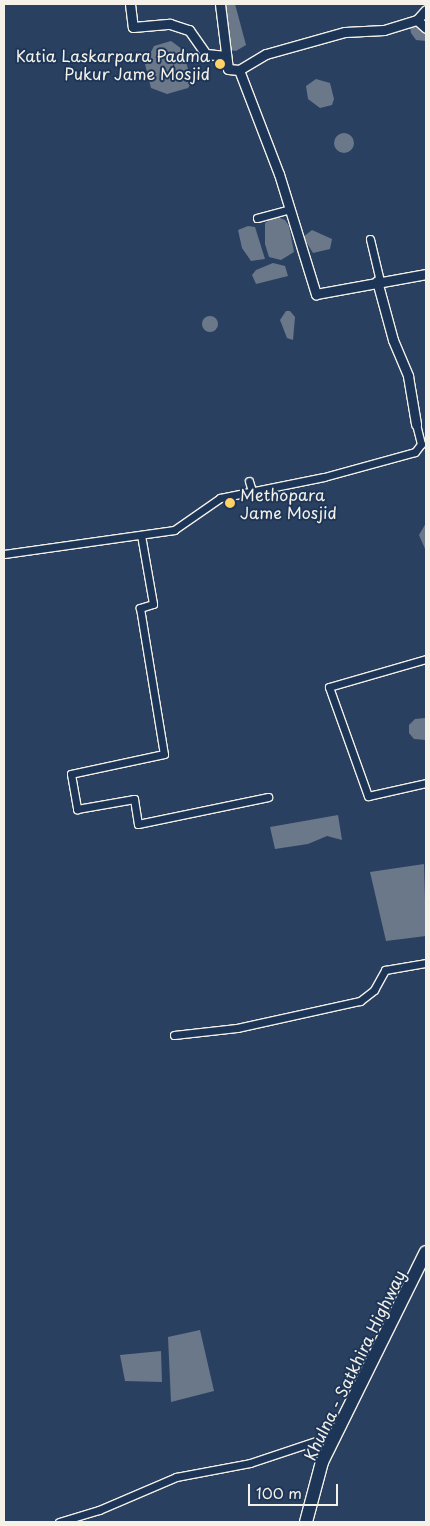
<!DOCTYPE html>
<style>
body{margin:0}
#map{position:relative;width:430px;height:1526px;overflow:hidden;background:#2a4060;font-family:"Playpen Sans",sans-serif}
div>[style]{position:absolute}
[style*='--x']{left:calc(var(--x)*1px);top:calc(var(--y)*1px);width:calc(var(--w)*1px);rotate:calc(var(--a)*1deg)}
.water>*{inset:0;background:#6a788a}
.round{border-radius:50%}
.roads{filter:drop-shadow(1px 0 #f4f1e8) drop-shadow(-1px 0 #f4f1e8) drop-shadow(0 1px #f4f1e8) drop-shadow(0 -1px #f4f1e8)}
.street>*{height:7px;margin:-3.5px;padding:0 3.5px;transform-origin:3.5px;border-radius:3.5px;background:#1d3557}
.secondary>*{height:9px;margin:-4.5px;padding:0 4.5px;transform-origin:4.5px;border-radius:4.5px;background:#1d3557}
.highway>*{height:12px;margin:-6px;padding:0 6px;transform-origin:6px;border-radius:6px;background:#1d3557}
.dots>*{width:14px;height:14px;translate:-50% -50%;box-sizing:border-box;border:2px solid #1d3557;border-radius:50%}
span{translate:-50% -50%;white-space:nowrap;text-align:center;line-height:1.15;-webkit-text-stroke:4px #1d3557;paint-order:stroke}
.poi-label{font-size:16px;color:#f4f1e8}
.right{translate:-100% -50%;text-align:right}
.left{translate:0 -50%;text-align:left}
.street-label{font-size:16px;color:#f4f1e8}
.frame{position:absolute;inset:0;border:5px solid #f4f1e8;pointer-events:none}
.scale{position:absolute;left:248px;top:1484px;width:90px;height:22px;box-sizing:border-box;border:2px solid #f4f1e8;border-top:0;padding-left:6px;font-size:15px;line-height:18px;white-space:nowrap;color:#f4f1e8;-webkit-text-stroke:4px #1d3557;paint-order:stroke}
</style>
<div id="map">
<div class="water">
<i style="clip-path:polygon(222px 4px,235px 4px,246px 45px,236px 51px,228px 50px)"></i>
<i style="clip-path:polygon(421px 19px,426px 22px,426px 41px,416px 40px,411px 33px,410px 26px)"></i>
<i style="clip-path:polygon(171px 41px,182px 49px,192px 82px,188px 88px,167px 94px,151px 88px,145px 64px,154px 46px)"></i>
<i style="clip-path:polygon(316px 79px,330px 83px,334px 99px,332px 105px,320px 108px,308px 99px,306px 86px)"></i>
<i class="round" style="left:334px;top:133px;width:20px;height:20px"></i>
<i style="clip-path:polygon(275px 216px,285px 220px,289px 226px,294px 252px,281px 260px,269px 257px,265px 244px,265px 223px)"></i>
<i style="clip-path:polygon(248px 226px,255px 227px,265px 259px,251px 261px,242px 248px,238px 230px)"></i>
<i style="clip-path:polygon(312px 230px,332px 239px,330px 249px,313px 253px,303px 237px)"></i>
<i style="clip-path:polygon(273px 263px,285px 266px,288px 276px,256px 284px,252px 275px,256px 270px)"></i>
<i style="clip-path:polygon(286px 311px,290px 311px,295px 317px,293px 340px,287px 338px,280px 320px)"></i>
<i class="round" style="left:202px;top:316px;width:16px;height:16px"></i>
<i style="clip-path:polygon(426px 523px,426px 551px,419px 535px)"></i>
<i style="clip-path:polygon(425px 718px,426px 740px,414px 739px,409px 733px,409px 725px,415px 719px)"></i>
<i style="clip-path:polygon(338px 815px,342px 840px,327px 836px,308px 844px,275px 849px,270px 827px)"></i>
<i style="clip-path:polygon(424px 864px,426px 936px,386px 941px,370px 872px)"></i>
<i style="clip-path:polygon(200px 1330px,214px 1391px,171px 1402px,168px 1337px)"></i>
<i style="clip-path:polygon(161px 1351px,162px 1382px,125px 1381px,120px 1355px)"></i>
</div>
<div class="roads">
<div class="street">
<i style="--x:257;--y:218;--w:34;--a:-15"></i>
<i style="--x:370;--y:239;--w:43;--a:76.6"></i>
<i style="--x:249;--y:481;--w:10;--a:73"></i>
<i style="--x:141;--y:535;--w:70;--a:80.1"></i>
<i style="--x:153;--y:604;--w:14;--a:163"></i>
<i style="--x:140;--y:608;--w:148;--a:80.7"></i>
<i style="--x:164;--y:754;--w:95;--a:167.9"></i>
<i style="--x:71;--y:774;--w:36;--a:80"></i>
<i style="--x:77;--y:809;--w:58;--a:-10"></i>
<i style="--x:134;--y:799;--w:25;--a:81"></i>
<i style="--x:138;--y:824;--w:133;--a:-11.7"></i>
<i style="--x:4;--y:554;--w:172;--a:-8"></i>
<i style="--x:174;--y:530;--w:56;--a:-34.8"></i>
<i style="--x:220;--y:498;--w:106;--a:-11.4"></i>
<i style="--x:324;--y:477;--w:94;--a:-15.4"></i>
<i style="--x:415;--y:452;--w:10;--a:-53"></i>
<i style="--x:421;--y:444;--w:21;--a:-104"></i>
<i style="--x:426;--y:659;--w:101;--a:163.9"></i>
<i style="--x:329;--y:687;--w:116;--a:70.3"></i>
<i style="--x:368;--y:796;--w:59;--a:-12.6"></i>
<i style="--x:174;--y:1035;--w:63;--a:-6.3"></i>
<i style="--x:237;--y:1028;--w:126;--a:-12.4"></i>
<i style="--x:360;--y:1001;--w:18;--a:-38"></i>
<i style="--x:374;--y:990;--w:23;--a:-61"></i>
<i style="--x:385;--y:970;--w:42;--a:-9.7"></i>
<i style="--x:59;--y:1522;--w:42;--a:-16.7"></i>
<i style="--x:99;--y:1510;--w:84;--a:-23.2"></i>
<i style="--x:176;--y:1477;--w:75;--a:-10.7"></i>
<i style="--x:250;--y:1463;--w:89;--a:-18.4"></i>
</div>
<div class="secondary">
<i style="--x:130;--y:4;--w:23;--a:83"></i>
<i style="--x:133;--y:27;--w:37;--a:-5"></i>
<i style="--x:170;--y:24;--w:20;--a:18"></i>
<i style="--x:189;--y:30;--w:29;--a:55"></i>
<i style="--x:206;--y:54;--w:20;--a:6"></i>
<i style="--x:220;--y:4;--w:65;--a:83"></i>
<i style="--x:228;--y:69;--w:11;--a:5"></i>
<i style="--x:239;--y:70;--w:31;--a:-31"></i>
<i style="--x:266;--y:54;--w:82;--a:-15.6"></i>
<i style="--x:345;--y:32;--w:39;--a:-3"></i>
<i style="--x:384;--y:30;--w:34;--a:-17"></i>
<i style="--x:417;--y:20;--w:12;--a:42"></i>
<i style="--x:417;--y:20;--w:13;--a:-48"></i>
<i style="--x:239;--y:70;--w:111;--a:69"></i>
<i style="--x:279;--y:174;--w:126;--a:72.9"></i>
<i style="--x:316;--y:294;--w:112;--a:-10.3"></i>
<i style="--x:377;--y:281;--w:61;--a:74.8"></i>
<i style="--x:393;--y:340;--w:39;--a:67"></i>
<i style="--x:408;--y:376;--w:49;--a:80.5"></i>
</div>
<div class="highway">
<i style="--x:306;--y:1522;--w:62;--a:-75.1"></i>
<i style="--x:322;--y:1462;--w:234;--a:-63.7"></i>
</div>
</div>
<div class="dots">
<i style="left:220px;top:64px;background:#ffd166"></i>
<i style="left:230px;top:503px;background:#ffd166"></i>
</div>
<div class="poi-label">
<span class="right" style="left:210px;top:64px">Katia Laskarpara Padma<br>Pukur Jame Mosjid</span>
<span class="left" style="left:240px;top:503px">Methopara<br>Jame Mosjid</span>
</div>
<div class="street-label">
<span style="left:354px;top:1365px;rotate:-64deg">Khulna - Satkhira Highway</span>
</div>
<div class="frame"></div>
<div class="scale">100 m</div>
</div>
